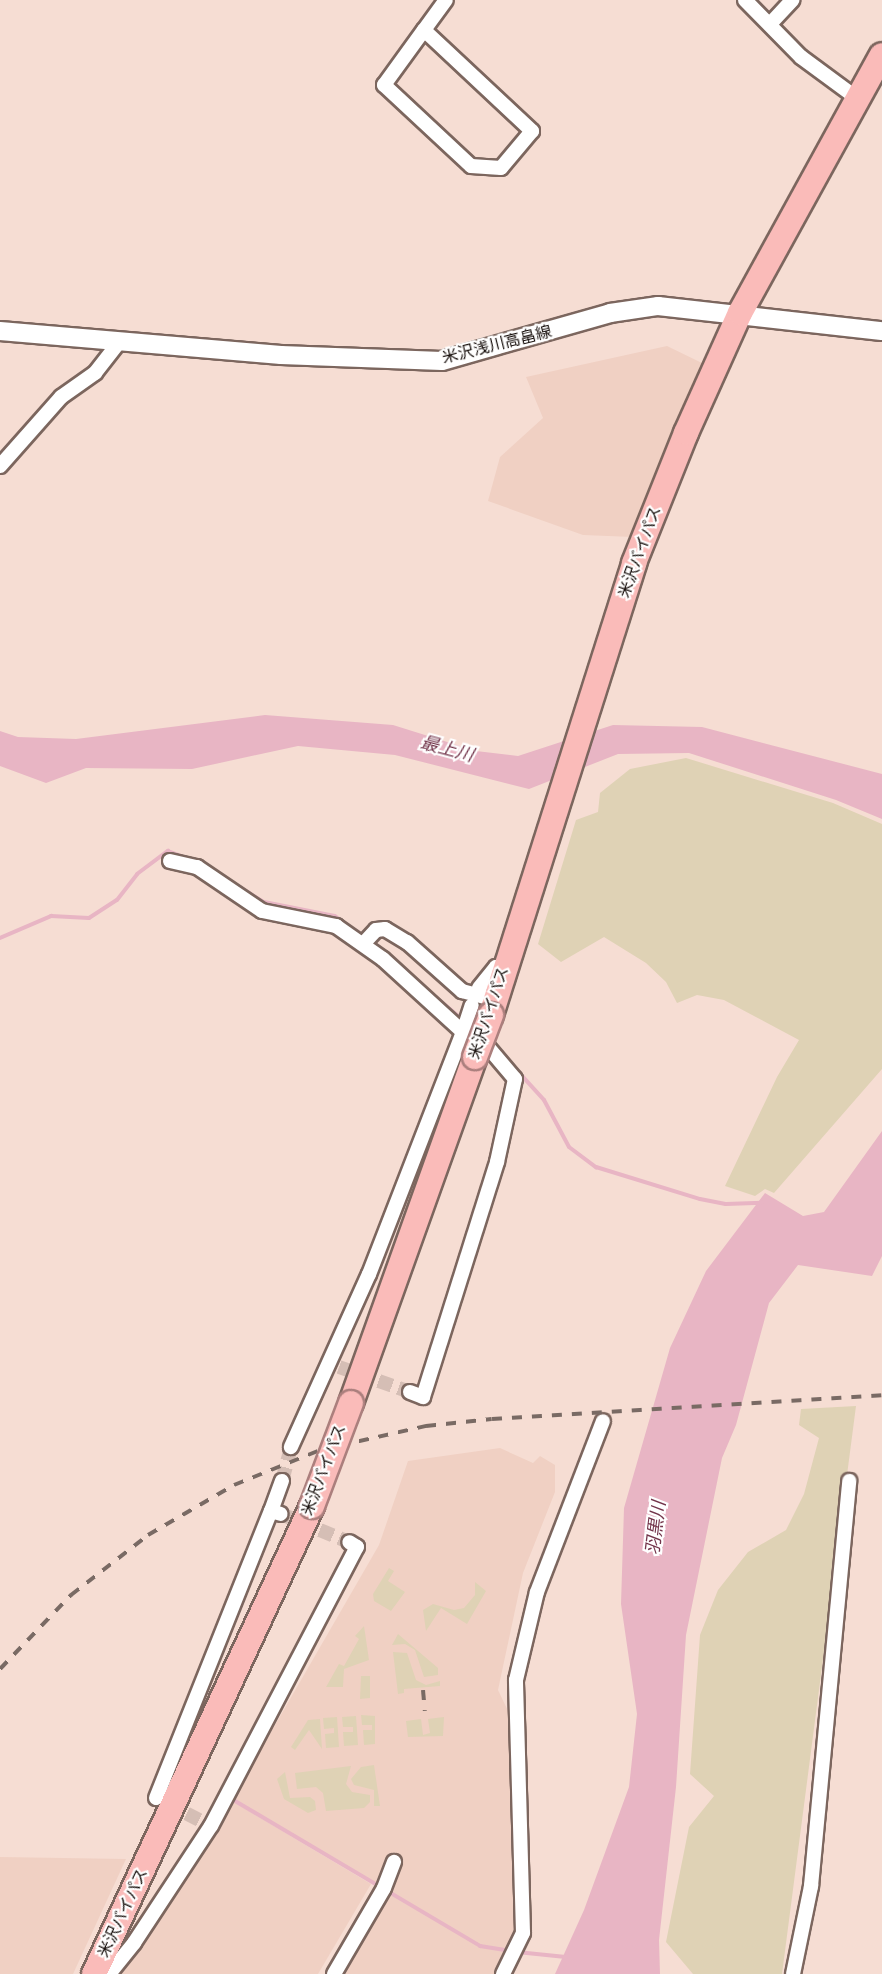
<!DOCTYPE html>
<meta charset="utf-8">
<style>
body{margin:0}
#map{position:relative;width:882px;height:1974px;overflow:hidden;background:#f6ddd3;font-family:"DM Sans","Noto Sans JP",sans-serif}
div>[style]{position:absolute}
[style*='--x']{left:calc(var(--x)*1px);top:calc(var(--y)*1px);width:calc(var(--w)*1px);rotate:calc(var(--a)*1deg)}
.built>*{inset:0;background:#f0d0c3}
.green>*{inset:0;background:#dfd2b5}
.water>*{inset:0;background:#e8b5c4}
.stream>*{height:4px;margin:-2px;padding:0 2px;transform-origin:2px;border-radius:2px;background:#e8b5c4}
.street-tunnel>*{height:14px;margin-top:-7px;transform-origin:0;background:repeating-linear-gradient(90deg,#d5beb5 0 14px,transparent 0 21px)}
.roads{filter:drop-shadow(2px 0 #7c665e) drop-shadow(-2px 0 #7c665e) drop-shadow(0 2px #7c665e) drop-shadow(0 -2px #7c665e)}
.street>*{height:14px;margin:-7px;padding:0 7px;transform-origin:7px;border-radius:7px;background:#fff}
.secondary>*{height:18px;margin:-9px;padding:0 9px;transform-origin:9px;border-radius:9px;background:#fff}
.highway>*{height:24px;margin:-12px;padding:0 12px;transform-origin:12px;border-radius:12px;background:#fabbb9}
.rail>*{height:4px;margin-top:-2px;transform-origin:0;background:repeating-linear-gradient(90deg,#796a64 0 10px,transparent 0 20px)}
.bridges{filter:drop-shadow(2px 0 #ab7f7d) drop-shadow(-2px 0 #ab7f7d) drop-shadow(0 2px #ab7f7d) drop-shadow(0 -2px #ab7f7d)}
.highway-bridge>*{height:24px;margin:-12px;padding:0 12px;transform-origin:12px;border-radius:12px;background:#fabbb9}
span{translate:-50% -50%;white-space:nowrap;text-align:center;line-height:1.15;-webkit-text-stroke:4.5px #fff;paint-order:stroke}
.street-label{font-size:16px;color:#18100d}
.water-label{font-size:18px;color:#73354b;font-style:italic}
</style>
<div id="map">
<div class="built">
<i style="clip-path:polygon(667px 346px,702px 363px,633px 537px,583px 535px,488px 501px,500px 457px,543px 418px,526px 377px)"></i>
<i style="clip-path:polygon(500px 1448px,533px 1463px,540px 1456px,555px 1465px,555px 1492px,523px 1573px,498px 1690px,510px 1715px,520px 1930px,499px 1974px,341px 1974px,387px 1891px,233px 1798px,379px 1545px,408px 1461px)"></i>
<i style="clip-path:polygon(232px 1801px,371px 1884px,318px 1974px,118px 1974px)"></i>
<i style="clip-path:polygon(0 1857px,126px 1859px,73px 1974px,0 1974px)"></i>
</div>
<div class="green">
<i style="clip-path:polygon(686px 758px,833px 803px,882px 824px,882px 1069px,774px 1193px,765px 1189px,755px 1196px,725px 1186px,777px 1077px,799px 1040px,724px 1000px,697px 995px,677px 1003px,666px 982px,646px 963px,604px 937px,561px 962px,538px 944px,576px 820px,598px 812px,600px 793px,630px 769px)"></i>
<i style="clip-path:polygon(856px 1406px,782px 1974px,693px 1974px,666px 1942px,689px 1827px,714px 1796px,690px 1774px,700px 1635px,718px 1590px,748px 1552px,786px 1530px,804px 1494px,819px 1438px,799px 1425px,801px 1409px)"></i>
<i style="clip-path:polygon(389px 1568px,394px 1571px,388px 1581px,405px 1592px,391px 1611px,374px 1601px,373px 1594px)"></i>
<i style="clip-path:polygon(475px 1582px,486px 1591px,467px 1624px,441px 1608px,426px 1631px,423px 1610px,433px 1604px,454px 1610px,464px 1608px,475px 1595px)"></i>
<i style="clip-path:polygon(364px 1626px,369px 1660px,344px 1669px,343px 1687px,326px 1687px,339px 1664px,344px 1666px,359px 1639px,355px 1636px)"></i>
<i style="clip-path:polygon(398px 1634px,438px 1668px,438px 1675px,424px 1677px,415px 1650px,405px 1644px,392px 1645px)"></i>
<i style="clip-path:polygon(393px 1652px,407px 1653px,416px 1680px,426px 1685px,440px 1681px,440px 1686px,404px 1689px,404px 1693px,398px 1694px)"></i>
<i style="clip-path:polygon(361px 1676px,370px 1676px,370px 1698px,360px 1699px)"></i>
<i style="clip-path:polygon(361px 1715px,375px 1716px,375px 1744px,364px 1745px,363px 1730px,372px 1730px,372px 1725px,362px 1725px)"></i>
<i style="clip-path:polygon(356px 1716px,358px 1745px,344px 1746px,343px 1732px,353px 1732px,353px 1727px,343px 1727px,342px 1717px)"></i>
<i style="clip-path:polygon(337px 1717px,339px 1747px,326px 1748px,325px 1734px,334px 1733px,334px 1728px,324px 1729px,323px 1718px)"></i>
<i style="clip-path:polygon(444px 1717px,443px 1736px,408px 1737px,406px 1721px,421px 1719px,423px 1735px,430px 1733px,428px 1719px)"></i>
<i style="clip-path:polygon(320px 1719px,322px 1749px,309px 1730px,295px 1750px,291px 1747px,308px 1720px)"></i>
<i style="clip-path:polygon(374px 1765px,380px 1806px,374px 1806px,374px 1790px,354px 1785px,351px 1779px,361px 1767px)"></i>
<i style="clip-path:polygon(351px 1766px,346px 1784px,352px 1792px,370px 1795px,370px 1802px,364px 1808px,326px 1811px,323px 1793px,316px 1787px,297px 1789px,295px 1773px)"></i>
<i style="clip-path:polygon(285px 1772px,290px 1798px,310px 1797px,315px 1801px,316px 1810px,308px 1813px,284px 1799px,277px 1779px)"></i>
</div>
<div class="water">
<i style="clip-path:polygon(265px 715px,393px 725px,476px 751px,518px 756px,613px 725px,702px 727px,882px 774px,882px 819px,836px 800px,689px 753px,618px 754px,529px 789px,395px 755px,298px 746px,192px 769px,86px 768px,46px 783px,0 766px,0 731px,18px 737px,76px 739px)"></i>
<i style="clip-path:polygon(882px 1131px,882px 1256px,872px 1276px,798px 1265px,769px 1303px,736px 1425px,722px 1458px,686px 1635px,676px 1787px,659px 1940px,660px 1974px,555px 1974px,584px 1910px,629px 1787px,637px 1714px,621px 1604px,624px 1508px,670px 1348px,706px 1271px,765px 1193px,803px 1216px,824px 1212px)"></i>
</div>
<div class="stream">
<i style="--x:230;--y:881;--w:40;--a:32"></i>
<i style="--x:264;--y:902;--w:72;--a:11.2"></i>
<i style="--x:335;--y:916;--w:36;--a:36"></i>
<i style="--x:0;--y:938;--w:56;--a:-23.3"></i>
<i style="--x:51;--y:916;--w:38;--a:3"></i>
<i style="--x:89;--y:918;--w:33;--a:-33"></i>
<i style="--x:117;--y:900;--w:33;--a:-52"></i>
<i style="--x:137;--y:874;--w:39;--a:-37"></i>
<i style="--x:168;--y:851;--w:22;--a:21"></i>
<i style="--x:370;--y:942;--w:121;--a:40"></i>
<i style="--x:492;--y:1043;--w:77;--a:47.6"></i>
<i style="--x:544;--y:1100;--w:53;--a:62"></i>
<i style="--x:569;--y:1147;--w:34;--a:37"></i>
<i style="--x:596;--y:1167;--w:109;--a:17.1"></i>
<i style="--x:700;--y:1199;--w:26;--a:11"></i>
<i style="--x:726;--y:1204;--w:36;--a:-2"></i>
<i style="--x:230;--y:1798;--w:291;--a:30.6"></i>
<i style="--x:480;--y:1946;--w:30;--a:9"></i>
<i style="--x:517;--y:1952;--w:49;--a:5.8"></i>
</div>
<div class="street-tunnel">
<i style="--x:339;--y:1367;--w:75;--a:19.4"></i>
<i style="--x:282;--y:1481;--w:35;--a:-75"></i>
<i style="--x:281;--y:1514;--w:74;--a:22.4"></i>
<i style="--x:168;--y:1804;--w:48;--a:27.1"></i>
</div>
<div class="roads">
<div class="street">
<i style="--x:745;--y:0;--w:80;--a:45.5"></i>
<i style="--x:801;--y:57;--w:71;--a:36.4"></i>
<i style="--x:770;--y:24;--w:33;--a:-47"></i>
<i style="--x:424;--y:30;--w:148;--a:43.1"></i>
<i style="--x:532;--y:131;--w:48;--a:130"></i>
<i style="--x:501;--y:168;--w:30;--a:-176"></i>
<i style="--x:471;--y:166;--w:119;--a:-137"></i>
<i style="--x:384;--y:85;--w:68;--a:-54"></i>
<i style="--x:424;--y:30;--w:37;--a:-54"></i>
<i style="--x:0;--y:466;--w:92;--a:-48.5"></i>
<i style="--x:61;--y:397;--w:42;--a:-35.2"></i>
<i style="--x:95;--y:373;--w:39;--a:-52"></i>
<i style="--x:170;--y:861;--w:28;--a:13"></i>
<i style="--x:197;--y:867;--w:78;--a:34.1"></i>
<i style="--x:262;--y:911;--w:76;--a:11.5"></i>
<i style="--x:336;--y:926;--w:57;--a:35.1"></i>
<i style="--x:383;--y:959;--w:108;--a:42.4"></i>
<i style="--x:463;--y:1032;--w:260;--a:111.2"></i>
<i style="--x:369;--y:1274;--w:190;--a:114.3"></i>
<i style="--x:363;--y:944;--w:19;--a:-47"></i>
<i style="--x:376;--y:930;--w:9;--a:-6"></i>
<i style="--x:385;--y:929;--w:26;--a:31"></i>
<i style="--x:407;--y:942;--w:74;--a:41.7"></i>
<i style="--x:462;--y:991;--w:34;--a:15"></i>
<i style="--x:479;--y:988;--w:27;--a:-51"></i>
<i style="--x:496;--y:967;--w:8;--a:14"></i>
<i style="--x:470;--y:1036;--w:8;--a:-150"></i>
<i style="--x:463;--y:1032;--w:28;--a:-72"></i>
<i style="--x:410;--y:1392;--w:14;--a:21"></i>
<i style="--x:423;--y:1397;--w:246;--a:-72.5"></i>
<i style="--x:497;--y:1162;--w:85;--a:-77.8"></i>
<i style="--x:515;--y:1079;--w:42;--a:-130.2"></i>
<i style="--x:271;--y:1511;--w:32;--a:-70"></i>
<i style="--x:156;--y:1798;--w:309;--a:-68.2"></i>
<i style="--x:271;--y:1511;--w:10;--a:17"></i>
<i style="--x:109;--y:1974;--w:40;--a:-51"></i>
<i style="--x:134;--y:1943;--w:140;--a:-56.7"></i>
<i style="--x:211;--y:1826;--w:315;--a:-62.4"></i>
<i style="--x:357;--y:1547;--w:9;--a:-148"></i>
<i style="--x:334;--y:1974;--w:99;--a:-59.8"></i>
<i style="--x:384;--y:1888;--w:28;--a:-69"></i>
<i style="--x:503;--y:1974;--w:46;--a:-64"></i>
<i style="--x:523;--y:1933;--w:253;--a:-91.6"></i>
<i style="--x:516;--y:1680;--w:90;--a:-76.6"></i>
<i style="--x:537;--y:1592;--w:183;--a:-68.9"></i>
<i style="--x:793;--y:1974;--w:90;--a:-78.4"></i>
<i style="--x:811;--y:1886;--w:407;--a:-84.6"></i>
</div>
<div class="secondary">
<i style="--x:0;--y:331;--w:282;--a:4.9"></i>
<i style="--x:281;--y:355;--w:161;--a:2.1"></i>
<i style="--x:442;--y:361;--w:175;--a:-15.9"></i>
<i style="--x:610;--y:313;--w:49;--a:-8.3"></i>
<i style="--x:658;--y:306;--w:225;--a:6.4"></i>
</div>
<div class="highway">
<i style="--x:491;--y:1015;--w:474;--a:-72.4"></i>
<i style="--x:634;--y:563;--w:140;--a:-68.2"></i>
<i style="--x:686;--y:433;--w:132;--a:-65.8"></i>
<i style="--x:740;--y:313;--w:294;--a:-61.2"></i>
<i style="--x:351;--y:1403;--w:368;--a:-70.3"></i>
<i style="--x:94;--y:1974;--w:516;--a:-65.02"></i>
</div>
</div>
<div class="rail">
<i style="--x:0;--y:1669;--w:103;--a:-46.2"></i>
<i style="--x:71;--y:1595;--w:98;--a:-37.9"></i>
<i style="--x:148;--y:1535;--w:99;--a:-30.2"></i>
<i style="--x:234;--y:1485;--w:93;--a:-22.1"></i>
<i style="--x:320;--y:1450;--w:109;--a:-12.8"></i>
<i style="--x:426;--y:1426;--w:66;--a:-6.1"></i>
<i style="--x:492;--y:1419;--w:391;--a:-3.5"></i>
<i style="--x:423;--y:1690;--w:21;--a:85"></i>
</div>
<div class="bridges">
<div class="highway-bridge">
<i style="--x:475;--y:1057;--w:45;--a:-69.1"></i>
<i style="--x:312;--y:1506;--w:110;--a:-69.3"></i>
</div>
</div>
<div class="street-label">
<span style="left:497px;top:345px;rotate:-14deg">米沢浅川高畠線</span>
<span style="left:640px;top:552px;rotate:-70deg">米沢バイパス</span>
<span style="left:489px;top:1013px;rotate:-72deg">米沢バイパス</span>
<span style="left:324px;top:1470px;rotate:-69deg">米沢バイパス</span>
<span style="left:123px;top:1913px;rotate:-65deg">米沢バイパス</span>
</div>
<div class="water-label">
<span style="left:447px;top:749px;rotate:15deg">最上川</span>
<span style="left:656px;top:1528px;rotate:-83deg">羽黒川</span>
</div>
</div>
